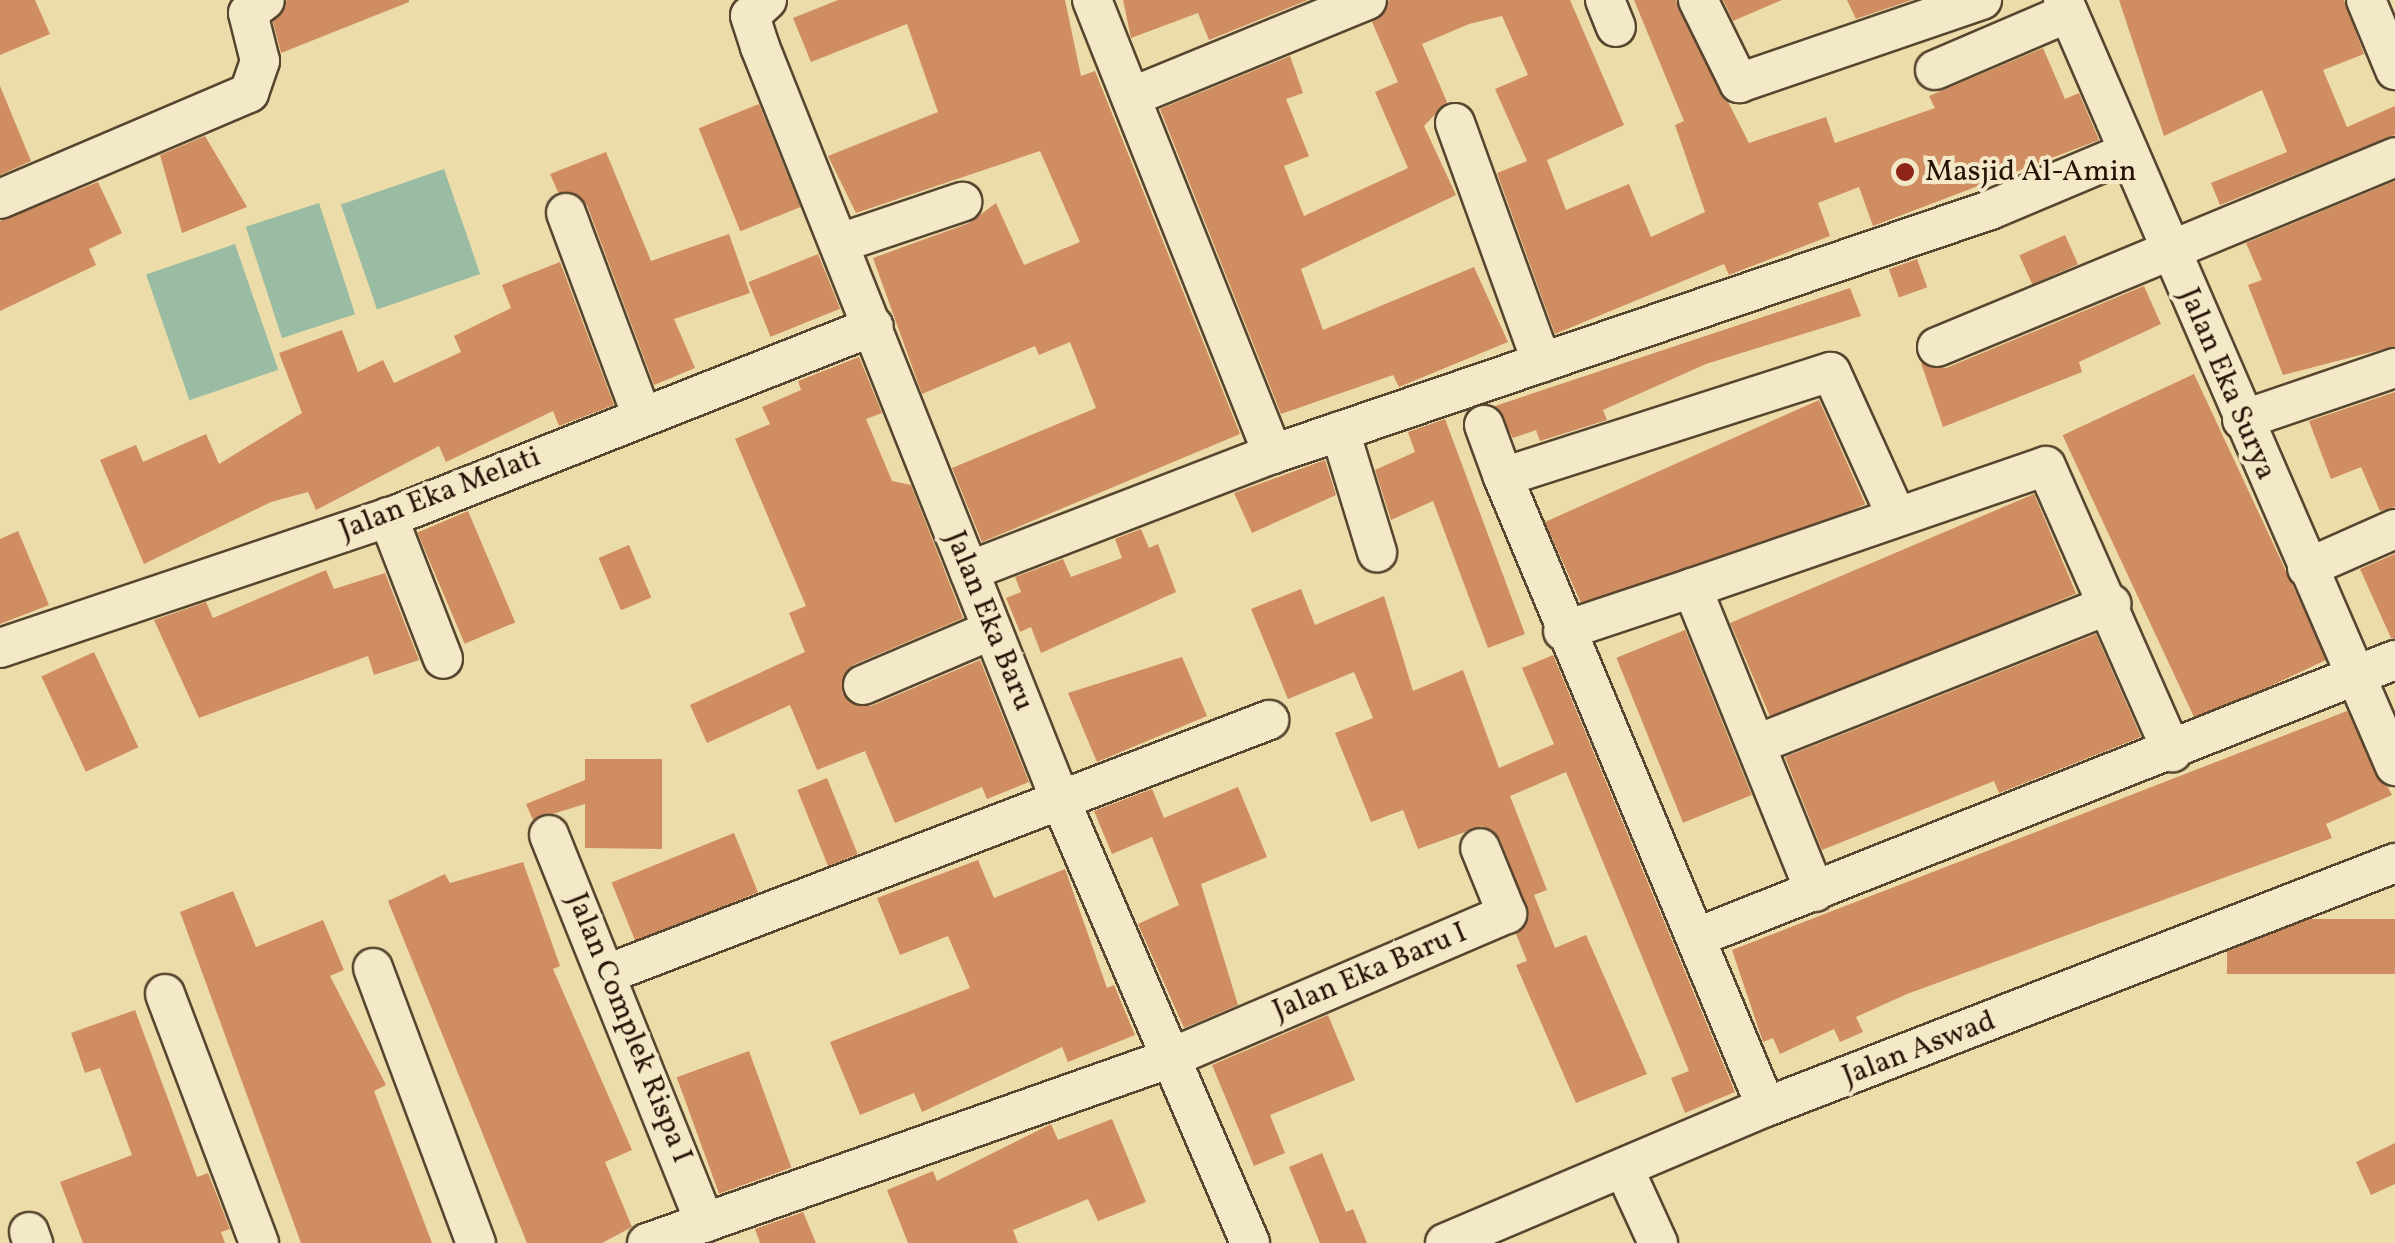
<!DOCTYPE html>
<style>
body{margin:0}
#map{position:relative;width:2395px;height:1243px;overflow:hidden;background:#ecdca9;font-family:Vollkorn,serif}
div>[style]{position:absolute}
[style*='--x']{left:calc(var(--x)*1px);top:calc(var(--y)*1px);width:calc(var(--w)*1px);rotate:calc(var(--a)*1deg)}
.water>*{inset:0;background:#9abca2;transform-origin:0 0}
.building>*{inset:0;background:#d18d62;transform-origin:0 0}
.roads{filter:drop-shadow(2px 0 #57462f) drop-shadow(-2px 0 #57462f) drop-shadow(0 2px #57462f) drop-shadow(0 -2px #57462f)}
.minor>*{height:38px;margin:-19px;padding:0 19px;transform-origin:19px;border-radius:19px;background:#f3e8c7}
.dots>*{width:28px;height:28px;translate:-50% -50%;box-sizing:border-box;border:5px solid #f3e8c7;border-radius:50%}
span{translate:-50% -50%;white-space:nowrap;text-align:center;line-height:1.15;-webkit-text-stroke:8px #f3e8c7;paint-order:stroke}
.poi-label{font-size:30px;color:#251406}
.left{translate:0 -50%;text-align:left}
.street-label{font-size:30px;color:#251406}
</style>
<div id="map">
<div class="water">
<i style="left:444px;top:169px;width:111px;height:109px;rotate:71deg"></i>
<i style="left:319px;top:203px;width:117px;height:77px;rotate:72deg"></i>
<i style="left:235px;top:244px;width:133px;height:94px;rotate:71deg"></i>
</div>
<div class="building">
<i style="clip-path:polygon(0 0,35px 0,50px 34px,0 55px)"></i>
<i style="clip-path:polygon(287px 0,409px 0,409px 2px,281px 53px,273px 22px)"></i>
<i style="clip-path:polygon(838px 0,1065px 0,1081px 76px,1095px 71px,1240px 434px,982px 542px,952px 468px,1096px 408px,1070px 342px,1039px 355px,1035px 346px,922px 394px,873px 258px,969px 223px,996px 203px,1024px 265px,1080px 242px,1040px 151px,856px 213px,828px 156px,938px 112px,907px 24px,811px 62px,793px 18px)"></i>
<i style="clip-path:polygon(1123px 0,1308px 0,1209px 40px,1198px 13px,1131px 38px)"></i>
<i style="clip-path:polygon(1389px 0,1570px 0,1624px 125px,1547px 160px,1566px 210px,1629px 184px,1651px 237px,1705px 212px,1675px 125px,1684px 121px,1634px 0,1676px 0,1749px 143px,1826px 117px,1835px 143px,1935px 108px,1929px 96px,2043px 48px,2065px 99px,2079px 93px,2099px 140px,1873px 226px,1859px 187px,1818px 203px,1830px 236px,1729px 275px,1724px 264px,1555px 334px,1497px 173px,1527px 161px,1495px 89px,1528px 75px,1502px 16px,1469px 24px,1422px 44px,1447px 102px,1424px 126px,1456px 195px,1301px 269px,1323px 330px,1474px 267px,1508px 342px,1399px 387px,1393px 375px,1281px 414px,1160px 109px,1290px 56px,1303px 93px,1286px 99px,1309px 156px,1284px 166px,1304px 216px,1408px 168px,1375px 92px,1398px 82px,1372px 22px)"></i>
<i style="clip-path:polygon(1723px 0,1782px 0,1733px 21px)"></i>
<i style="clip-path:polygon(1847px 0,1912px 0,1856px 19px)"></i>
<i style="clip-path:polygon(2119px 0,2344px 0,2364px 54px,2323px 70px,2347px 127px,2395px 106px,2395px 135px,2220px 205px,2211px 183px,2287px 152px,2262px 90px,2164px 136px)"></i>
<i style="clip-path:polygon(0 86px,31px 161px,0 175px)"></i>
<i style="left:759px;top:104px;width:111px;height:65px;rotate:68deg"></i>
<i style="clip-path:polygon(205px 136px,247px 207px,182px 233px,160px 155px)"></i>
<i style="clip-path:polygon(606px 152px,651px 261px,729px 234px,750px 293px,674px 319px,695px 368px,654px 385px,587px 205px,558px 192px,550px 174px)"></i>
<i style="clip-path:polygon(2395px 181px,2395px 346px,2283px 375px,2248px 285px,2262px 280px,2246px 243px)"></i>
<i style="clip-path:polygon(98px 182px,122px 233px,89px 249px,96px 265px,0 311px,0 221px)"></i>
<i style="left:2065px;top:235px;width:32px;height:50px;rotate:66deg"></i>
<i style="left:818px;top:254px;width:59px;height:75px;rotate:68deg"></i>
<i style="left:1917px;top:259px;width:30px;height:30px;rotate:70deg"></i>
<i style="clip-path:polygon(560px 262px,614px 405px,559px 426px,553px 411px,446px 462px,439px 446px,316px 510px,308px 492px,271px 502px,144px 564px,100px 460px,136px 445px,143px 462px,206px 434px,219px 464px,302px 413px,279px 353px,342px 330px,358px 372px,383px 360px,394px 383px,461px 352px,454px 336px,511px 308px,502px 285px)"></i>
<i style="clip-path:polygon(2144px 286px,2161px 324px,2079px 362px,2082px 372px,1943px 427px,1921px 363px,1946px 368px)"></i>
<i style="clip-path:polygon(1850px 288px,1861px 316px,1706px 364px,1603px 410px,1607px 420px,1540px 441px,1536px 430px,1513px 438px,1495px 406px)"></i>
<i style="clip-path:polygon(859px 357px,882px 413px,866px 419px,892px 481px,911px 485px,963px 618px,853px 665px,842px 693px,871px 706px,980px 660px,1029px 782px,987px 799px,982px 787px,895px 823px,865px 751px,817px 770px,790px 705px,707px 743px,690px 705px,805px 652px,789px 613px,806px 606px,735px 439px,770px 424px,762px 407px,801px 390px,798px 381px)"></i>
<i style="left:2194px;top:374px;width:315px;height:145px;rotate:65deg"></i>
<i style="clip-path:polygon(2395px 392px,2395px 507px,2380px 511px,2361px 467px,2331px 479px,2309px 421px)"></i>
<i style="left:1819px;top:400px;width:114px;height:300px;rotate:66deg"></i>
<i style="clip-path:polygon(1445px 419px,1525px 634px,1488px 648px,1433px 501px,1391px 520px,1375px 470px,1415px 452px,1408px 432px)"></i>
<i style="clip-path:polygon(1325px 460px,1336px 495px,1252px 533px,1234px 493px)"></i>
<i style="left:2034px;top:494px;width:108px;height:330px;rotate:67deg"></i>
<i style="left:468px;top:511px;width:121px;height:55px;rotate:67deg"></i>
<i style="clip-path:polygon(1141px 529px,1149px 548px,1158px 544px,1176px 592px,1041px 653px,1031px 627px,1020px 632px,1006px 598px,1021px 592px,1015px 577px,1063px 559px,1071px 577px,1122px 558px,1115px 539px)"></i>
<i style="clip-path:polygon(18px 531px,49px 605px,0 624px,0 539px)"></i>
<i style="left:629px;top:545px;width:57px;height:33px;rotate:67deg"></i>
<i style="clip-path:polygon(2395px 554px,2395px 638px,2391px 638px,2360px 569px)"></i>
<i style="clip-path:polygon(326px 570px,334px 589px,385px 573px,419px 660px,374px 675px,368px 656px,199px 718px,154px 620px,206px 602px,213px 618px)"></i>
<i style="clip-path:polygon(1301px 589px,1315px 625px,1384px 596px,1413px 691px,1463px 670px,1499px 768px,1554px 744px,1522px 668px,1553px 655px,1735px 1092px,1685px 1113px,1671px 1078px,1689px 1071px,1566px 772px,1510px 796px,1547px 890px,1534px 895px,1555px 948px,1586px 935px,1647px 1074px,1576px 1103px,1516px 965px,1527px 961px,1516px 934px,1529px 916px,1500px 839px,1482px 826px,1418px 849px,1403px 810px,1371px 822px,1335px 733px,1373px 718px,1354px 672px,1288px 699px,1251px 609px)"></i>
<i style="left:1685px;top:630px;width:178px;height:74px;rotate:68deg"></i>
<i style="clip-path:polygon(2096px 634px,2141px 737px,1999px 793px,1994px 781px,1822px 850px,1785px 757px)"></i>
<i style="left:94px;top:652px;width:105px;height:58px;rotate:65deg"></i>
<i style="clip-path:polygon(1182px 657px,1207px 716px,1097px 762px,1068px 693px)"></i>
<i style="clip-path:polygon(2347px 711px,2392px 795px,2326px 824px,2332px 838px,1907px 994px,1856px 1017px,1863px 1032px,1840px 1042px,1834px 1029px,1780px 1054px,1773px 1038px,1763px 1042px,1732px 950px)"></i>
<i style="clip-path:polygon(585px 759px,662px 759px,662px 849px,585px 848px,585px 804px,533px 820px,526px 804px,585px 780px)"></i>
<i style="left:827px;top:778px;width:82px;height:32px;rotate:68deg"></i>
<i style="clip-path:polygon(1238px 787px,1267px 857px,1201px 884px,1238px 1005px,1184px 1028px,1138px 924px,1179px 905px,1152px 837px,1112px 854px,1094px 811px,1152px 789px,1164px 818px)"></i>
<i style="left:734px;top:833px;width:64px;height:132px;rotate:68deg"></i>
<i style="clip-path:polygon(978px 860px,994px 898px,1065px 869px,1107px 988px,1114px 985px,1135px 1035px,1068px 1062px,1062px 1047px,922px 1112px,914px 1093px,860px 1115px,830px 1042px,970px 988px,948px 936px,900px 955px,877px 898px)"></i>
<i style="clip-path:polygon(523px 862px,560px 966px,553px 969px,632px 1150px,605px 1162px,632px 1227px,602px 1243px,527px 1243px,388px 901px,445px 874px,450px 883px)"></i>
<i style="clip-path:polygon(233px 891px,256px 947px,323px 920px,344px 970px,330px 976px,386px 1085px,374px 1091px,432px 1243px,301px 1243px,180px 912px)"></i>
<i style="left:2395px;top:919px;width:55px;height:168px;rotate:90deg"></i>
<i style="clip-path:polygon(135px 1010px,197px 1177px,208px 1173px,230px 1229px,221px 1232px,225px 1243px,83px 1243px,60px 1182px,132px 1155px,100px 1068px,85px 1073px,71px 1033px)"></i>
<i style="clip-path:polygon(1328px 1015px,1355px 1080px,1270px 1115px,1285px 1153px,1254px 1166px,1212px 1065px)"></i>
<i style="left:749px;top:1051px;width:124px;height:77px;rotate:70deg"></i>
<i style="clip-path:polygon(1112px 1119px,1146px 1202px,1098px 1221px,1088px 1199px,1013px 1230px,1018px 1243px,908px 1243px,887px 1190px,933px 1171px,937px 1181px,1051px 1124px,1058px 1140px)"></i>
<i style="clip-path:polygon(2395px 1143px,2395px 1184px,2371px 1195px,2356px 1162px)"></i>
<i style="clip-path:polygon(1322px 1153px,1346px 1212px,1353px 1209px,1367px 1243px,1320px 1243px,1289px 1167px)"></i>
<i style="clip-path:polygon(803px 1212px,816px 1243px,760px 1243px,755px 1229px)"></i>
</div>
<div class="roads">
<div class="minor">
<i style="--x:767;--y:0;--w:23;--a:137"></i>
<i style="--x:750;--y:16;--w:33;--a:72"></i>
<i style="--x:760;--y:47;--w:807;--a:68.26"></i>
<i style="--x:1059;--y:797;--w:485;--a:66.8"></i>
<i style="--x:1092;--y:0;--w:489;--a:68.3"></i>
<i style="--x:1605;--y:0;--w:29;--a:68"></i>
<i style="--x:1698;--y:0;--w:93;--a:63.7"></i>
<i style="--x:1739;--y:83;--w:257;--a:-18.9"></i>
<i style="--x:2063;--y:0;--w:835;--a:66.57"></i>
<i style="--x:2366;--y:0;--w:76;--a:67.5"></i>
<i style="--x:1935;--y:70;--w:145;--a:-23.2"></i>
<i style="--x:1131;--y:97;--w:255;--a:-22.3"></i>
<i style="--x:1455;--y:123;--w:255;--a:70.1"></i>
<i style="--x:0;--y:199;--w:271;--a:-23.1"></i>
<i style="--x:249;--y:93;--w:34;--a:-71"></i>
<i style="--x:260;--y:61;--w:49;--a:-104"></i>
<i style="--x:248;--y:13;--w:21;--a:-37"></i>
<i style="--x:566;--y:213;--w:217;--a:69.5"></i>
<i style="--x:843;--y:242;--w:126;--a:-18.6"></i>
<i style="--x:1937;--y:347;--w:496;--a:-22.5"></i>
<i style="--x:2242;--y:420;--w:162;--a:-18.8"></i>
<i style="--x:1484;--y:425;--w:55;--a:69.9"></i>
<i style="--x:1340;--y:431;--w:127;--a:73"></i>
<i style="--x:388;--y:517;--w:152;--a:68.8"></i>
<i style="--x:2307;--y:568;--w:96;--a:-23.9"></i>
<i style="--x:969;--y:571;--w:326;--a:-21.1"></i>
<i style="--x:1273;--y:454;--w:757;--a:-18.79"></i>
<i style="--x:1990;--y:210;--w:150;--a:-22.8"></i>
<i style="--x:1563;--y:631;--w:136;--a:-18.4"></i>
<i style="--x:0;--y:648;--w:425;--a:-18.6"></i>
<i style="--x:403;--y:512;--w:506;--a:-21.55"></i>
<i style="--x:863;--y:685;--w:140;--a:-23.1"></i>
<i style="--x:1760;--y:743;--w:378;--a:-21.6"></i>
<i style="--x:549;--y:835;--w:418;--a:68.1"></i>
<i style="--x:1815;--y:892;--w:328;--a:-112"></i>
<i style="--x:1692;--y:588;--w:374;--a:-19"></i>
<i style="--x:2046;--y:466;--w:313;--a:66.2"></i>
<i style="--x:1700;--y:936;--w:748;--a:-21.66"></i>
<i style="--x:373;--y:968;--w:294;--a:69.5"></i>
<i style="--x:612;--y:972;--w:704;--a:-20.98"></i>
<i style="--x:165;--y:994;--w:266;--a:69.3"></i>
<i style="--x:1766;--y:1107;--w:683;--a:-112.66"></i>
<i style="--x:1503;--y:477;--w:344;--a:-17.8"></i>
<i style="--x:1831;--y:372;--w:155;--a:65.6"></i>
<i style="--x:1626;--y:1173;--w:77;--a:65.4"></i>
<i style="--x:29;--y:1232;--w:12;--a:70"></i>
<i style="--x:647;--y:1243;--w:553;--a:-19.45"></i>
<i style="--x:1168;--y:1059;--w:369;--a:-23.2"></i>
<i style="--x:1507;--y:914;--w:71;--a:-112.2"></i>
<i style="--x:1445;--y:1243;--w:349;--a:-23"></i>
<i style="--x:1766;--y:1107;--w:675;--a:-21.2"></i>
</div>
</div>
<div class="dots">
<i style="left:1905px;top:172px;background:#8f2418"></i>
</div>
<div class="poi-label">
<span class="left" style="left:1925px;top:172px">Masjid Al-Amin</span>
</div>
<div class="street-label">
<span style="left:2227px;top:384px;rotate:67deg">Jalan Eka Surya</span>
<span style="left:440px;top:494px;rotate:-21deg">Jalan Eka Melati</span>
<span style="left:989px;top:621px;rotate:68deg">Jalan Eka Baru</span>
<span style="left:1370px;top:972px;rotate:-23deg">Jalan Eka Baru I</span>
<span style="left:629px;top:1028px;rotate:68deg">Jalan Complek Rispa I</span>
<span style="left:1919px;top:1049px;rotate:-21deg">Jalan Aswad</span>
</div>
</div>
